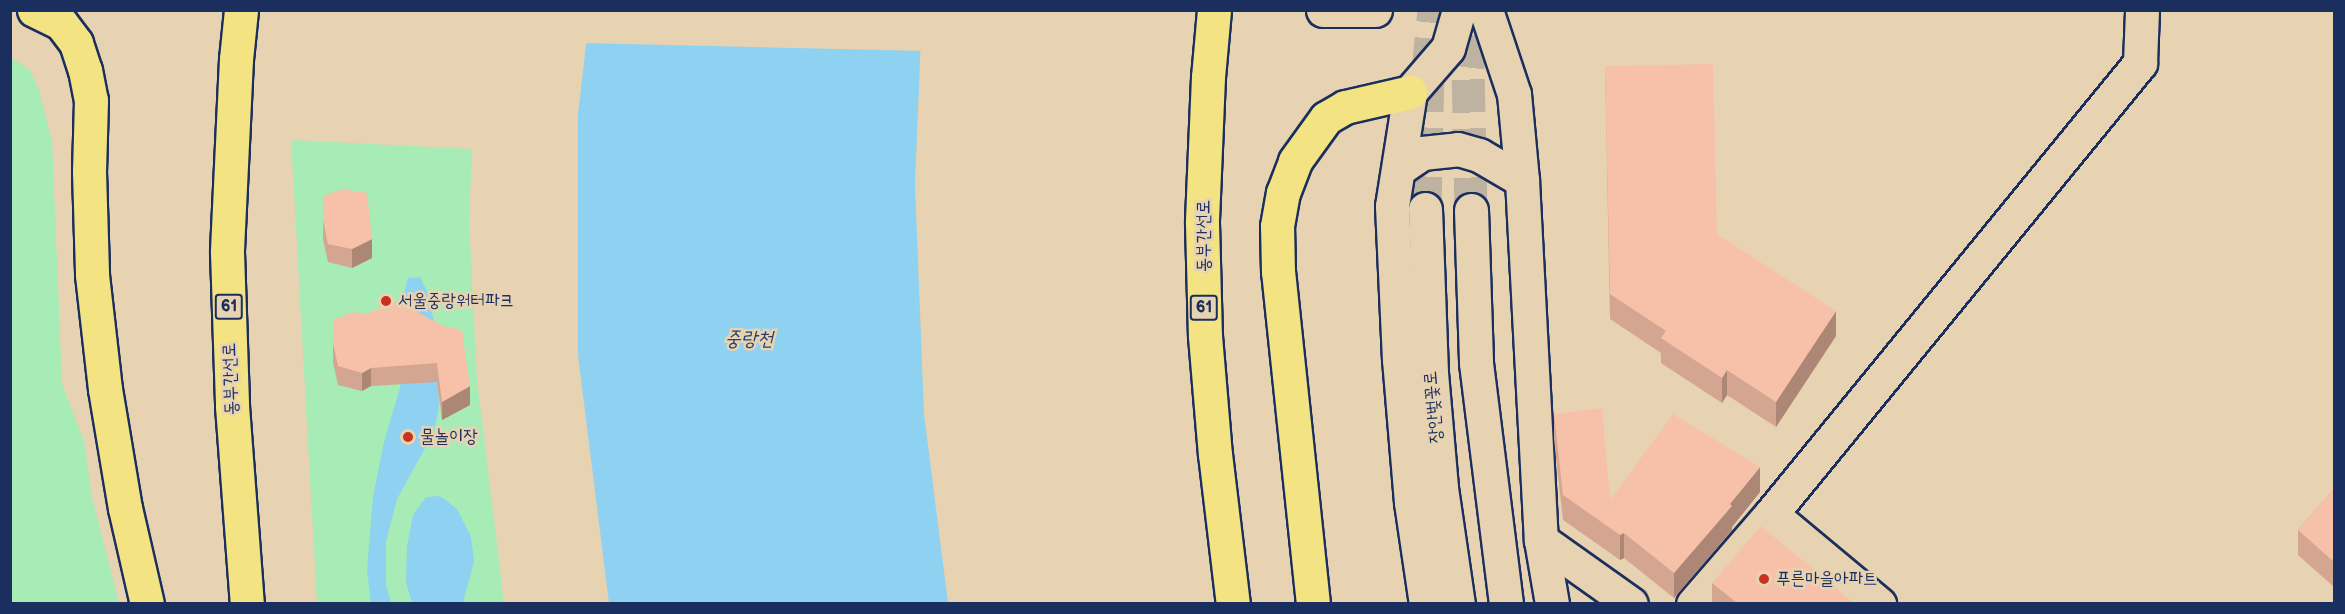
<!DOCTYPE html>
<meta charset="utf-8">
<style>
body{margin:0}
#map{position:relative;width:2345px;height:614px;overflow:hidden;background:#e7d3b1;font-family:"Balsamiq Sans","Poor Story",sans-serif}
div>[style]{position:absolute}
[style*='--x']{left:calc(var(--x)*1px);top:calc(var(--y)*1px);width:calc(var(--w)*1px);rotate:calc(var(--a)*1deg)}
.green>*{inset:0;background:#a7ebb6}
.water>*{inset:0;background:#8fd1f0}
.pier>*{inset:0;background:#e7d3b1}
.tertiary-tunnel>*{height:33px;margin-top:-16.5px;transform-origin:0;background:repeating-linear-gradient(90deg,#beb2a0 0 33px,transparent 0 49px)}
.roads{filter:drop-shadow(2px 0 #1b2f5e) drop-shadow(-2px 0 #1b2f5e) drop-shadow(0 2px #1b2f5e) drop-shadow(0 -2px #1b2f5e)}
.minor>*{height:33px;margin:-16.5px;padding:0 16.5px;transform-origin:16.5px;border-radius:16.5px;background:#e7d3b1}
.tertiary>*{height:33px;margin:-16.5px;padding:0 16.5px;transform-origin:16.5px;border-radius:16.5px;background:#e7d3b1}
.secondary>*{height:33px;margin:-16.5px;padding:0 16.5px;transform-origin:16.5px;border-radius:16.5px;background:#e7d3b1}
.trunk>*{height:33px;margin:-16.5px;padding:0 16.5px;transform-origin:16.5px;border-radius:16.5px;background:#f4e382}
.wall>*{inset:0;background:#d4a691}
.shaded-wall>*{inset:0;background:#ad8776}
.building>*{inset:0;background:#f7c1a9}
.dots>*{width:16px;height:16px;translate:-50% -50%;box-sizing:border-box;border:3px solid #e7d3b1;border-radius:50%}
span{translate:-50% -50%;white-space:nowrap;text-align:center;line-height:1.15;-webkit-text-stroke:5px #e7d3b1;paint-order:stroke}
.shield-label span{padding:2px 4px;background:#e7d3b1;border:2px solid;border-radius:4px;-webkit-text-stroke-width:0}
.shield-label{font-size:16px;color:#1b2f5e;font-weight:700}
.street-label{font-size:18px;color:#1b2f5e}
.poi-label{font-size:18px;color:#1b2f5e}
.left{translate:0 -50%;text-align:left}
.water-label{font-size:20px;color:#273f6d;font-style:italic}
.frame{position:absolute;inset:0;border:12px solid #1b2f5e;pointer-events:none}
</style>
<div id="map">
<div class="green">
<i style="clip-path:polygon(10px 57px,29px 69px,38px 87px,52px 141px,62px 384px,84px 441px,92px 497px,119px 603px,11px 603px)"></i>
<i style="clip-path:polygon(291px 140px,472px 149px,469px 223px,477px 380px,504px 603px,317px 603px)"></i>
</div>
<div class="water">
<i style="clip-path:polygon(590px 11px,922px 11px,915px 184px,924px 414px,948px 603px,609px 603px,578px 355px,578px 114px)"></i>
<i style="clip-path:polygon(420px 277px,427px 291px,435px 327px,439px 406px,434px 432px,397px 499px,386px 542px,386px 585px,391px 603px,371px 604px,367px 570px,373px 497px,384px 442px,400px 388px,406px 345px,404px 294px,408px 278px)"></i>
<i style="clip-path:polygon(440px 496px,457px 509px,471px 537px,474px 561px,463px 603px,412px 603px,406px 582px,407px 546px,413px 515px,426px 497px)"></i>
</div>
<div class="pier">
<i style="clip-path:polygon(587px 10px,925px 10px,924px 51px,583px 43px)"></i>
</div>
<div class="tertiary-tunnel">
<i style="--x:1425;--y:209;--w:138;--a:-88.8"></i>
<i style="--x:1428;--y:71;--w:61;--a:-84.4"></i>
<i style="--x:1471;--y:210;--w:143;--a:-91.2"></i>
<i style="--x:1468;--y:67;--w:57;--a:-83"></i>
</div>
<div class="roads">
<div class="minor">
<i style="--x:1771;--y:514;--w:141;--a:39.8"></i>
<i style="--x:1693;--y:604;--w:119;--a:-49.1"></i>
<i style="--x:1771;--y:514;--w:583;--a:-50.71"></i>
<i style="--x:2140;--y:63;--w:53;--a:-87.8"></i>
</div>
<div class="tertiary">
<i style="--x:1425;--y:209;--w:164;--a:87.9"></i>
<i style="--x:1431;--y:373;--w:115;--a:85"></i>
<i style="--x:1441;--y:488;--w:117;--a:81.7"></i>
<i style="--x:1471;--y:210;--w:153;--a:88.1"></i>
<i style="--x:1476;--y:363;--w:243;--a:82.9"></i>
<i style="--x:1541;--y:540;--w:110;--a:35.4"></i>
</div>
<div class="secondary">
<i style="--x:1323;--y:10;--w:52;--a:0"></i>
<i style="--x:1486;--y:10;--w:89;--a:71.6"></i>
<i style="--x:1514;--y:94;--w:86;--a:84.7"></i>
<i style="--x:1522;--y:180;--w:361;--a:87"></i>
<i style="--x:1541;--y:540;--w:65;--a:80.2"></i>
<i style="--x:1400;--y:168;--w:27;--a:-34"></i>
<i style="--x:1422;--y:153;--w:36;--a:-6"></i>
<i style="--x:1458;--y:149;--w:22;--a:16"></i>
<i style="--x:1479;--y:155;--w:50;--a:30.2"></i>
<i style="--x:1426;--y:604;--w:103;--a:-98.4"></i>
<i style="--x:1411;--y:502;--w:143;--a:-94.8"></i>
<i style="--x:1399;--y:360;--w:154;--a:-92.6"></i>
<i style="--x:1392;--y:206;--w:115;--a:-81"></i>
<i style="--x:1410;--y:92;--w:58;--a:-49.2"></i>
<i style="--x:1448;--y:48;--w:40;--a:-74"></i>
</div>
<div class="trunk">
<i style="--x:34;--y:10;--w:30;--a:26"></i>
<i style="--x:61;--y:23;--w:25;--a:53"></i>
<i style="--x:76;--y:43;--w:28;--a:72"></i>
<i style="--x:85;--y:70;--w:31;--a:79"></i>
<i style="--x:91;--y:100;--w:71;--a:91.6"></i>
<i style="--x:89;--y:171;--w:104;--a:88.3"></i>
<i style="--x:92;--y:275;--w:115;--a:83.5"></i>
<i style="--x:105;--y:389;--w:121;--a:80.5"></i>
<i style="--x:125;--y:508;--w:98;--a:77.1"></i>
<i style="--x:241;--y:10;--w:49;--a:95.8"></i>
<i style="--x:236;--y:59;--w:193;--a:92.7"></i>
<i style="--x:227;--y:252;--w:154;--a:88.1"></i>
<i style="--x:232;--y:406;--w:199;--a:85.7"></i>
<i style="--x:1214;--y:10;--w:67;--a:95.1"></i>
<i style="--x:1208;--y:77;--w:146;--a:92.4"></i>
<i style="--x:1202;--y:223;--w:113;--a:88.5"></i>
<i style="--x:1205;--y:336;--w:118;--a:85.2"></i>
<i style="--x:1215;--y:454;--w:151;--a:83.2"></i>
<i style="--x:1313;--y:604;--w:334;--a:-96"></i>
<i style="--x:1278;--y:272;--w:46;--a:-91.2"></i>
<i style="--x:1277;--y:226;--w:34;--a:-80"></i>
<i style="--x:1283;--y:193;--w:34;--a:-69"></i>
<i style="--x:1295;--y:161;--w:53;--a:-54.2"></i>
<i style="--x:1326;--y:118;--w:22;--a:-30"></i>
<i style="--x:1345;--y:107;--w:67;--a:-13"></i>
</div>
</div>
<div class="wall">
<i style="clip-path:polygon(1605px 66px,1717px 234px,1836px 336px,1776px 427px,1727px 395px,1722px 403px,1661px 363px,1661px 353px,1610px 319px)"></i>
<i style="clip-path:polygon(323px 196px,372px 258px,352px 268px,328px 262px,323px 239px)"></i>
<i style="clip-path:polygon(333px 320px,443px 326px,470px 405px,442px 420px,437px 382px,371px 386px,362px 391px,338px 385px,333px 362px)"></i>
<i style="clip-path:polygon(1554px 414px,1610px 500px,1760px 492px,1732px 527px,1732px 530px,1674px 598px,1624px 558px,1620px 560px,1563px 520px,1554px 439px)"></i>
<i style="clip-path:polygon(2334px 489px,2334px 587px,2298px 555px,2298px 530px)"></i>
<i style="clip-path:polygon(1712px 583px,1854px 603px,1712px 603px)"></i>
</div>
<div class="shaded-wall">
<i style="clip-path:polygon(372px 239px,372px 258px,352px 268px,352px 249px)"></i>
<i style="clip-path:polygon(1836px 311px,1836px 336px,1776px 427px,1776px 402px)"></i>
<i style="clip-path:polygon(371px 368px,371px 386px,362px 391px,362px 373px)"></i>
<i style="clip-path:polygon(1727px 370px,1727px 395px,1722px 403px,1722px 378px)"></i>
<i style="clip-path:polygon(470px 386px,470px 405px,442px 420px,442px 402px)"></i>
<i style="clip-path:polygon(1760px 467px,1760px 492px,1732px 527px,1732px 530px,1674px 598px,1674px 573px)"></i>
<i style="clip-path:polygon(1624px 533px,1624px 558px,1620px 560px,1620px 535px)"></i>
</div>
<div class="building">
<i style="clip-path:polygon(1713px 64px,1717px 234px,1836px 311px,1776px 402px,1727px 370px,1722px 378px,1661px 338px,1666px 331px,1610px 294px,1605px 66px)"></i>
<i style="clip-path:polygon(343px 189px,367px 193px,372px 239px,352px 249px,328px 244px,323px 220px,323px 196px)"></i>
<i style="clip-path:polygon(397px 301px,443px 326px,462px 330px,470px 386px,442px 402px,437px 363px,371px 368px,362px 373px,338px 366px,333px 343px,333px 320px,353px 312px,366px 314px)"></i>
<i style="clip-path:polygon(1602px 408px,1610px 500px,1673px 414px,1760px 467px,1730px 504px,1732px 506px,1674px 573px,1624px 533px,1620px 535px,1563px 495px,1554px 414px)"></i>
<i style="clip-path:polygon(2334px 489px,2334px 562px,2298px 530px)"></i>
<i style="clip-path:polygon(1761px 526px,1854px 603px,1737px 603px,1712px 583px)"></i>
</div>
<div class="dots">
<i style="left:386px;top:301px;background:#c8321e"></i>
<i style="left:408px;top:437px;background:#c8321e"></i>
<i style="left:1764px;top:579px;background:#c8321e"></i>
</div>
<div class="shield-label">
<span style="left:229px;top:307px">61</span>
<span style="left:1204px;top:308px">61</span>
</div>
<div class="street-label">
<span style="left:1204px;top:236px;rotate:-90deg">동부간선로</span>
<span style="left:231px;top:379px;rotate:-92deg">동부간선로</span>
<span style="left:1434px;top:407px;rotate:-95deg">장안벚꽃로</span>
</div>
<div class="poi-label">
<span class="left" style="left:398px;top:301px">서울중랑워터파크</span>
<span class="left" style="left:420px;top:437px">물놀이장</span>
<span class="left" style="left:1776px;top:579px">푸른마을아파트</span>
</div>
<div class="water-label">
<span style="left:749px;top:339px">중랑천</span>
</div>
<div class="frame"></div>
</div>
